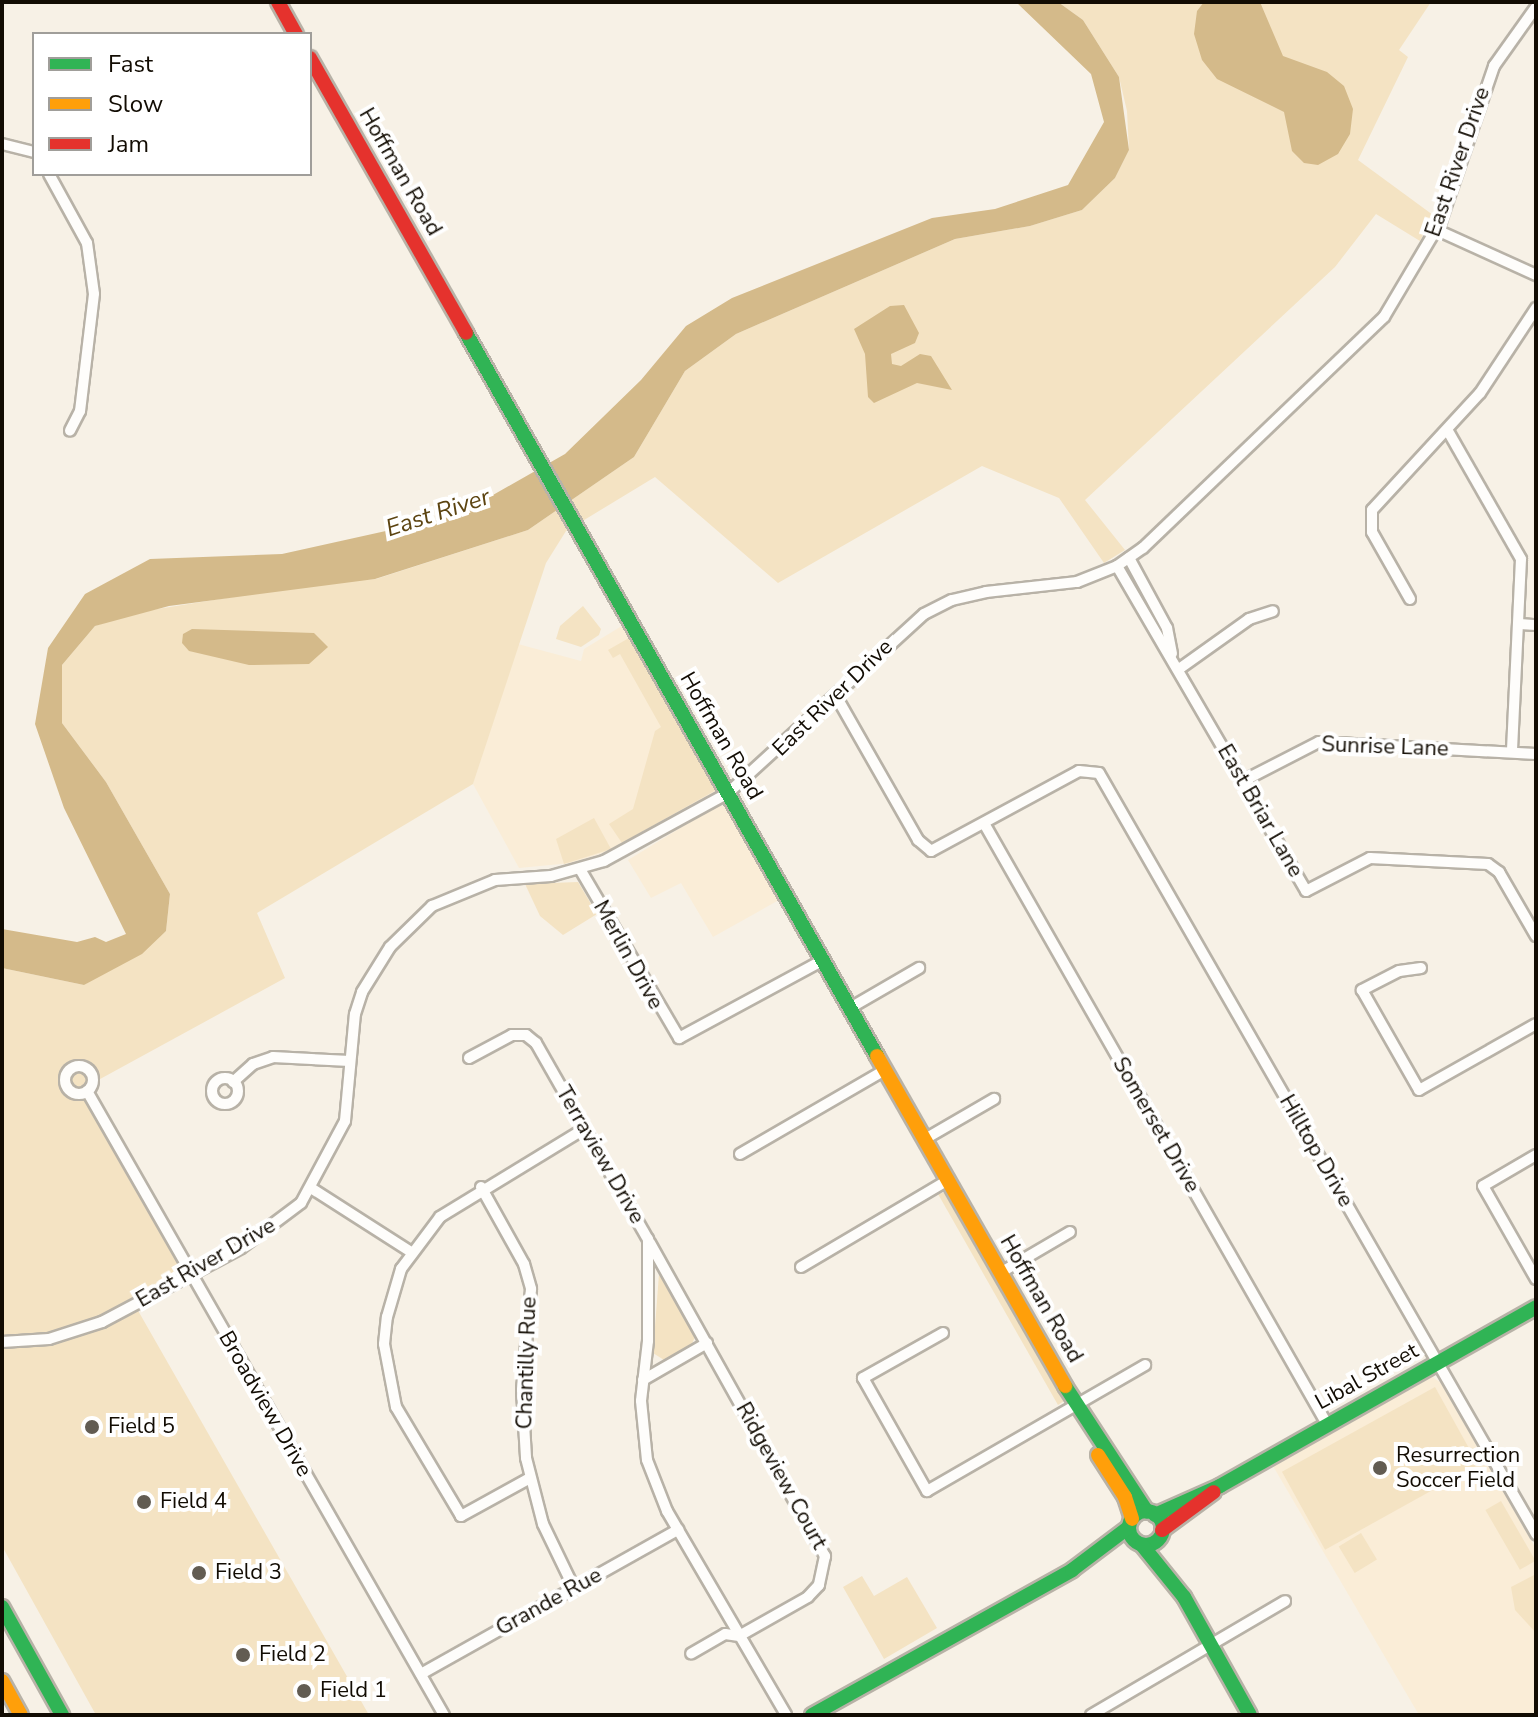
<!DOCTYPE html>
<style>
body{margin:0}
#map{position:relative;width:1538px;height:1717px;overflow:hidden;background:#f7f1e6;font-family:"Nunito Sans",sans-serif}
div>[style]{position:absolute}
[style*='--x']{left:calc(var(--x)*1px);top:calc(var(--y)*1px);width:calc(var(--w)*1px);rotate:calc(var(--a)*1deg)}
.built>*{inset:0;background:#faedd7}
.green>*{inset:0;background:#f4e3c3;transform-origin:0 0}
.water>*{inset:0;background:#d4ba8a}
.roads{filter:drop-shadow(2px 0 #b8b2a7) drop-shadow(-2px 0 #b8b2a7) drop-shadow(0 2px #b8b2a7) drop-shadow(0 -2px #b8b2a7)}
.street>*{height:10px;margin:-5px;padding:0 5px;transform-origin:5px;border-radius:5px;background:#fefdfb}
.street>.ring{margin:-5px;padding:0;box-sizing:content-box;background:none;border:10px solid #fefdfb;border-radius:50%}
.fast>*{height:14px;margin:-7px;padding:0 7px;transform-origin:7px;border-radius:7px;background:#30b455}
.fast>.ring{margin:-7px;padding:0;box-sizing:content-box;background:none;border:14px solid #30b455;border-radius:50%}
.slow>*{height:14px;margin:-7px;padding:0 7px;transform-origin:7px;border-radius:7px;background:#ff9f0a}
.jam>*{height:14px;margin:-7px;padding:0 7px;transform-origin:7px;border-radius:7px;background:#e5322d}
.dots>*{width:22px;height:22px;translate:-50% -50%;box-sizing:border-box;border:4px solid #fff;border-radius:50%}
span{translate:-50% -50%;white-space:nowrap;text-align:center;line-height:1.15;-webkit-text-stroke:8px #fff;paint-order:stroke}
.street-label{font-size:22px;color:#120c03}
.poi-label{font-size:22px;color:#120c03}
.left{translate:0 -50%;text-align:left}
.water-label{font-size:24px;color:#5c4411;font-style:italic}
.frame{position:absolute;inset:0;border:4px solid #120c03;pointer-events:none}
.legend{position:absolute;left:32px;top:32px;width:280px;height:144px;box-sizing:border-box;background:#fff;border:2px solid #a09e9a;margin:0;padding:10px 14px;list-style:none;font-size:24px;color:#120c03}
.legend li{display:flex;align-items:center;gap:16px;height:40px}
.legend b{width:40px;border:2px solid #a09e9a}
</style>
<div id="map">
<div class="built">
<i style="clip-path:polygon(625px 624px,717px 792px,609px 851px,571px 863px,519px 868px,473px 784px,518px 644px,581px 661px,584px 649px)"></i>
<i style="clip-path:polygon(718px 805px,731px 808px,779px 900px,713px 937px,681px 883px,651px 898px,628px 860px)"></i>
<i style="clip-path:polygon(1432px 1377px,1440px 1382px,1536px 1549px,1536px 1715px,1419px 1715px,1273px 1466px)"></i>
</div>
<div class="green">
<i style="clip-path:polygon(1058px 2px,1431px 2px,1399px 50px,1408px 57px,1358px 160px,1433px 215px,1420px 241px,1376px 214px,1335px 267px,1085px 500px,1125px 550px,1104px 563px,1059px 498px,982px 466px,778px 583px,655px 477px,566px 531px,546px 563px,473px 784px,257px 913px,285px 978px,80px 1090px,183px 1273px,132px 1300px,369px 1715px,96px 1715px,2px 1546px,2px 968px,84px 985px,166px 931px,170px 894px,106px 782px,62px 723px,62px 665px,95px 626px,132px 613px,327px 582px,376px 579px,528px 530px,634px 457px,685px 371px,736px 334px,955px 239px,1030px 226px,1082px 210px,1115px 178px,1129px 150px,1127px 111px,1119px 77px,1083px 20px)"></i>
<i style="clip-path:polygon(583px 606px,601px 629px,599px 635px,581px 647px,556px 639px,560px 626px)"></i>
<i style="clip-path:polygon(629px 638px,716px 790px,622px 843px,609px 824px,633px 809px,655px 731px,661px 727px,620px 654px,613px 658px,608px 650px)"></i>
<i style="clip-path:polygon(594px 818px,611px 849px,564px 864px,556px 839px)"></i>
<i style="clip-path:polygon(578px 882px,597px 914px,563px 935px,540px 916px,525px 884px)"></i>
<i style="clip-path:polygon(947px 1192px,1067px 1399px,1058px 1405px,938px 1194px)"></i>
<i style="clip-path:polygon(659px 1274px,695px 1337px,691px 1346px,664px 1360px,653px 1353px)"></i>
<i style="left:1435px;top:1387px;width:89px;height:175px;rotate:61deg"></i>
<i style="left:1501px;top:1501px;width:69px;height:18px;rotate:60deg"></i>
<i style="left:1361px;top:1533px;width:31px;height:26px;rotate:59deg"></i>
<i style="clip-path:polygon(1536px 1574px,1536px 1633px,1515px 1610px,1511px 1587px)"></i>
<i style="clip-path:polygon(862px 1576px,874px 1596px,907px 1577px,937px 1628px,884px 1659px,843px 1587px)"></i>
</div>
<div class="water">
<i style="clip-path:polygon(1016px 2px,1058px 2px,1083px 20px,1119px 77px,1129px 150px,1115px 178px,1082px 210px,1030px 226px,955px 239px,736px 334px,685px 371px,634px 457px,528px 530px,375px 579px,169px 606px,95px 626px,62px 665px,62px 723px,106px 782px,170px 894px,166px 931px,142px 954px,84px 985px,2px 968px,2px 929px,77px 942px,95px 937px,106px 942px,126px 934px,64px 808px,35px 724px,48px 648px,85px 594px,150px 559px,282px 554px,458px 515px,565px 454px,641px 380px,686px 326px,732px 298px,932px 218px,995px 209px,1068px 185px,1104px 122px,1091px 74px)"></i>
<i style="clip-path:polygon(1204px 2px,1260px 2px,1283px 56px,1327px 72px,1344px 86px,1353px 109px,1350px 134px,1338px 154px,1318px 165px,1304px 163px,1292px 151px,1284px 112px,1217px 79px,1202px 60px,1194px 34px,1197px 11px)"></i>
<i style="clip-path:polygon(904px 305px,919px 333px,915px 343px,891px 354px,892px 364px,901px 366px,920px 354px,931px 356px,952px 390px,917px 383px,874px 403px,868px 397px,865px 354px,854px 329px,890px 306px)"></i>
<i style="clip-path:polygon(192px 629px,314px 633px,328px 647px,309px 664px,249px 665px,189px 651px,182px 643px,183px 634px)"></i>
</div>
<div class="roads">
<div class="street">
<i style="--x:2;--y:144;--w:33;--a:14"></i>
<i style="--x:49;--y:174;--w:79;--a:61.2"></i>
<i style="--x:87;--y:243;--w:51;--a:82.2"></i>
<i style="--x:94;--y:294;--w:118;--a:96.8"></i>
<i style="--x:80;--y:411;--w:22;--a:117"></i>
<i style="--x:1437;--y:230;--w:109;--a:24.4"></i>
<i style="--x:1448;--y:431;--w:147;--a:60.3"></i>
<i style="--x:1521;--y:559;--w:193;--a:92.7"></i>
<i style="--x:1129;--y:558;--w:80;--a:61.5"></i>
<i style="--x:1167;--y:628;--w:26;--a:79"></i>
<i style="--x:1117;--y:566;--w:376;--a:59.8"></i>
<i style="--x:1306;--y:891;--w:72;--a:-27.3"></i>
<i style="--x:1370;--y:858;--w:118;--a:2.9"></i>
<i style="--x:1488;--y:864;--w:14;--a:36"></i>
<i style="--x:1499;--y:872;--w:74;--a:60"></i>
<i style="--x:1410;--y:599;--w:77;--a:-119.6"></i>
<i style="--x:1372;--y:532;--w:22;--a:-90"></i>
<i style="--x:1372;--y:510;--w:159;--a:-47.3"></i>
<i style="--x:1480;--y:393;--w:102;--a:-56.6"></i>
<i style="--x:1520;--y:624;--w:16;--a:4"></i>
<i style="--x:1179;--y:669;--w:86;--a:-35.5"></i>
<i style="--x:1249;--y:619;--w:25;--a:-18"></i>
<i style="--x:836;--y:696;--w:166;--a:60.3"></i>
<i style="--x:918;--y:840;--w:17;--a:40"></i>
<i style="--x:931;--y:851;--w:168;--a:-28.4"></i>
<i style="--x:1079;--y:771;--w:20;--a:6"></i>
<i style="--x:1099;--y:773;--w:878;--a:60.13"></i>
<i style="--x:1243;--y:781;--w:85;--a:-27.2"></i>
<i style="--x:1319;--y:742;--w:217;--a:3.2"></i>
<i style="--x:985;--y:825;--w:690;--a:60.28"></i>
<i style="--x:580;--y:869;--w:196;--a:59.6"></i>
<i style="--x:679;--y:1038;--w:164;--a:-28.4"></i>
<i style="--x:1421;--y:968;--w:22;--a:172"></i>
<i style="--x:1399;--y:971;--w:42;--a:152.8"></i>
<i style="--x:1362;--y:990;--w:115;--a:60.3"></i>
<i style="--x:1419;--y:1090;--w:134;--a:-29.4"></i>
<i style="--x:850;--y:1008;--w:80;--a:-30.1"></i>
<i style="--x:469;--y:1058;--w:49;--a:-28.1"></i>
<i style="--x:512;--y:1035;--w:14;--a:0"></i>
<i style="--x:526;--y:1035;--w:13;--a:39"></i>
<i style="--x:536;--y:1043;--w:226;--a:60.3"></i>
<i style="--x:648;--y:1239;--w:102;--a:90"></i>
<i style="--x:648;--y:1341;--w:60;--a:96.7"></i>
<i style="--x:641;--y:1401;--w:59;--a:84.2"></i>
<i style="--x:647;--y:1460;--w:55;--a:68.6"></i>
<i style="--x:667;--y:1511;--w:236;--a:59.7"></i>
<i class="ring" style="left:65px;top:1066px;width:18px;height:18px"></i>
<i class="ring" style="left:212px;top:1078px;width:16px;height:16px"></i>
<i style="--x:233;--y:1082;--w:27;--a:-42"></i>
<i style="--x:253;--y:1064;--w:21;--a:-19"></i>
<i style="--x:273;--y:1057;--w:77;--a:3"></i>
<i style="--x:87;--y:1091;--w:719;--a:60.23"></i>
<i style="--x:925;--y:1139;--w:80;--a:-30.1"></i>
<i style="--x:740;--y:1154;--w:168;--a:-30.1"></i>
<i style="--x:1536;--y:1155;--w:61;--a:149.7"></i>
<i style="--x:1483;--y:1186;--w:107;--a:60.3"></i>
<i style="--x:481;--y:1187;--w:88;--a:60.8"></i>
<i style="--x:524;--y:1264;--w:26;--a:74"></i>
<i style="--x:531;--y:1289;--w:101;--a:95.1"></i>
<i style="--x:522;--y:1390;--w:68;--a:86.6"></i>
<i style="--x:526;--y:1458;--w:68;--a:75.6"></i>
<i style="--x:543;--y:1524;--w:71;--a:64.2"></i>
<i style="--x:311;--y:1188;--w:119;--a:32.6"></i>
<i style="--x:650;--y:1243;--w:359;--a:60.8"></i>
<i style="--x:825;--y:1556;--w:30;--a:102"></i>
<i style="--x:819;--y:1585;--w:16;--a:133"></i>
<i style="--x:808;--y:1597;--w:79;--a:150.5"></i>
<i style="--x:739;--y:1636;--w:14;--a:-172"></i>
<i style="--x:725;--y:1634;--w:39;--a:150"></i>
<i style="--x:801;--y:1267;--w:171;--a:-30.6"></i>
<i style="--x:1000;--y:1273;--w:81;--a:-30.4"></i>
<i style="--x:943;--y:1333;--w:92;--a:150.6"></i>
<i style="--x:863;--y:1378;--w:130;--a:60.5"></i>
<i style="--x:927;--y:1491;--w:252;--a:-30"></i>
<i style="--x:2;--y:1342;--w:47;--a:-3.7"></i>
<i style="--x:49;--y:1339;--w:56;--a:-17.8"></i>
<i style="--x:102;--y:1322;--w:157;--a:-28"></i>
<i style="--x:241;--y:1248;--w:75;--a:-36.9"></i>
<i style="--x:301;--y:1203;--w:93;--a:-61.8"></i>
<i style="--x:345;--y:1121;--w:107;--a:-84.7"></i>
<i style="--x:355;--y:1014;--w:23;--a:-72"></i>
<i style="--x:362;--y:992;--w:53;--a:-58.1"></i>
<i style="--x:390;--y:947;--w:59;--a:-44.3"></i>
<i style="--x:432;--y:906;--w:68;--a:-22.4"></i>
<i style="--x:495;--y:880;--w:56;--a:-4.1"></i>
<i style="--x:551;--y:876;--w:55;--a:-15.8"></i>
<i style="--x:604;--y:861;--w:141;--a:-28.7"></i>
<i style="--x:728;--y:793;--w:265;--a:-42.4"></i>
<i style="--x:924;--y:614;--w:31;--a:-27"></i>
<i style="--x:952;--y:600;--w:35;--a:-13"></i>
<i style="--x:986;--y:592;--w:92;--a:-6.3"></i>
<i style="--x:1077;--y:582;--w:43;--a:-21.8"></i>
<i style="--x:1117;--y:566;--w:32;--a:-35"></i>
<i style="--x:1143;--y:548;--w:334;--a:-43.8"></i>
<i style="--x:1384;--y:317;--w:112;--a:-59.3"></i>
<i style="--x:1441;--y:221;--w:164;--a:-71.1"></i>
<i style="--x:1494;--y:66;--w:72;--a:-54.6"></i>
<i style="--x:643;--y:1380;--w:74;--a:-30"></i>
<i style="--x:530;--y:1478;--w:79;--a:151.2"></i>
<i style="--x:461;--y:1516;--w:127;--a:-120.8"></i>
<i style="--x:396;--y:1407;--w:64;--a:-100.8"></i>
<i style="--x:384;--y:1344;--w:27;--a:-84"></i>
<i style="--x:387;--y:1317;--w:50;--a:-73.7"></i>
<i style="--x:401;--y:1269;--w:65;--a:-53.1"></i>
<i style="--x:440;--y:1217;--w:169;--a:-31.4"></i>
<i style="--x:421;--y:1674;--w:295;--a:-29.3"></i>
<i style="--x:1091;--y:1715;--w:225;--a:-30.4"></i>
</div>
<div class="fast">
<i style="--x:466;--y:333;--w:832;--a:60.38"></i>
<i style="--x:1065;--y:1386;--w:150;--a:56.9"></i>
<i class="ring" style="left:1129px;top:1511px;width:20px;height:20px"></i>
<i style="--x:1155;--y:1515;--w:71;--a:-24"></i>
<i style="--x:1220;--y:1486;--w:363;--a:-29.5"></i>
<i style="--x:1142;--y:1545;--w:67;--a:51.1"></i>
<i style="--x:1184;--y:1597;--w:135;--a:60.8"></i>
<i style="--x:2;--y:1607;--w:124;--a:60.9"></i>
<i style="--x:812;--y:1715;--w:298;--a:-29.1"></i>
<i style="--x:1072;--y:1570;--w:71;--a:-37"></i>
</div>
<div class="slow">
<i style="--x:877;--y:1056;--w:380;--a:60.3"></i>
<i style="--x:1098;--y:1455;--w:50;--a:57.3"></i>
<i style="--x:1125;--y:1497;--w:23;--a:72"></i>
<i style="--x:2;--y:1681;--w:39;--a:61"></i>
</div>
<div class="jam">
<i style="--x:278;--y:2;--w:37;--a:61"></i>
<i style="--x:310;--y:58;--w:316;--a:60.4"></i>
<i style="--x:1162;--y:1530;--w:64;--a:-36.2"></i>
</div>
</div>
<div class="dots">
<i style="left:92px;top:1427px;background:#625c52"></i>
<i style="left:1380px;top:1468px;background:#625c52"></i>
<i style="left:144px;top:1502px;background:#625c52"></i>
<i style="left:199px;top:1573px;background:#625c52"></i>
<i style="left:243px;top:1655px;background:#625c52"></i>
<i style="left:304px;top:1691px;background:#625c52"></i>
</div>
<div class="street-label">
<span style="left:1458px;top:162px;rotate:-71deg">East River Drive</span>
<span style="left:400px;top:172px;rotate:60deg">Hoffman Road</span>
<span style="left:833px;top:698px;rotate:-44deg">East River Drive</span>
<span style="left:721px;top:736px;rotate:60deg">Hoffman Road</span>
<span style="left:1385px;top:747px;rotate:2deg">Sunrise Lane</span>
<span style="left:1260px;top:811px;rotate:60deg">East Briar Lane</span>
<span style="left:628px;top:955px;rotate:61deg">Merlin Drive</span>
<span style="left:1156px;top:1125px;rotate:60deg">Somerset Drive</span>
<span style="left:1316px;top:1151px;rotate:60deg">Hilltop Drive</span>
<span style="left:600px;top:1155px;rotate:60deg">Terraview Drive</span>
<span style="left:206px;top:1263px;rotate:-30deg">East River Drive</span>
<span style="left:1041px;top:1299px;rotate:60deg">Hoffman Road</span>
<span style="left:527px;top:1363px;rotate:-88deg">Chantilly Rue</span>
<span style="left:1367px;top:1377px;rotate:-29deg">Libal Street</span>
<span style="left:265px;top:1404px;rotate:60deg">Broadview Drive</span>
<span style="left:781px;top:1476px;rotate:61deg">Ridgeview Court</span>
<span style="left:549px;top:1602px;rotate:-29deg">Grande Rue</span>
</div>
<div class="poi-label">
<span class="left" style="left:108px;top:1427px">Field 5</span>
<span class="left" style="left:1396px;top:1468px">Resurrection<br>Soccer Field</span>
<span class="left" style="left:160px;top:1502px">Field 4</span>
<span class="left" style="left:215px;top:1573px">Field 3</span>
<span class="left" style="left:259px;top:1655px">Field 2</span>
<span class="left" style="left:320px;top:1691px">Field 1</span>
</div>
<div class="water-label">
<span style="left:438px;top:513px;rotate:-18deg">East River</span>
</div>
<div class="frame"></div>
<ul class="legend">
<li><b style="height:10px;background:#30b455"></b>Fast</li>
<li><b style="height:10px;background:#ff9f0a"></b>Slow</li>
<li><b style="height:10px;background:#e5322d"></b>Jam</li>
</ul>
</div>
